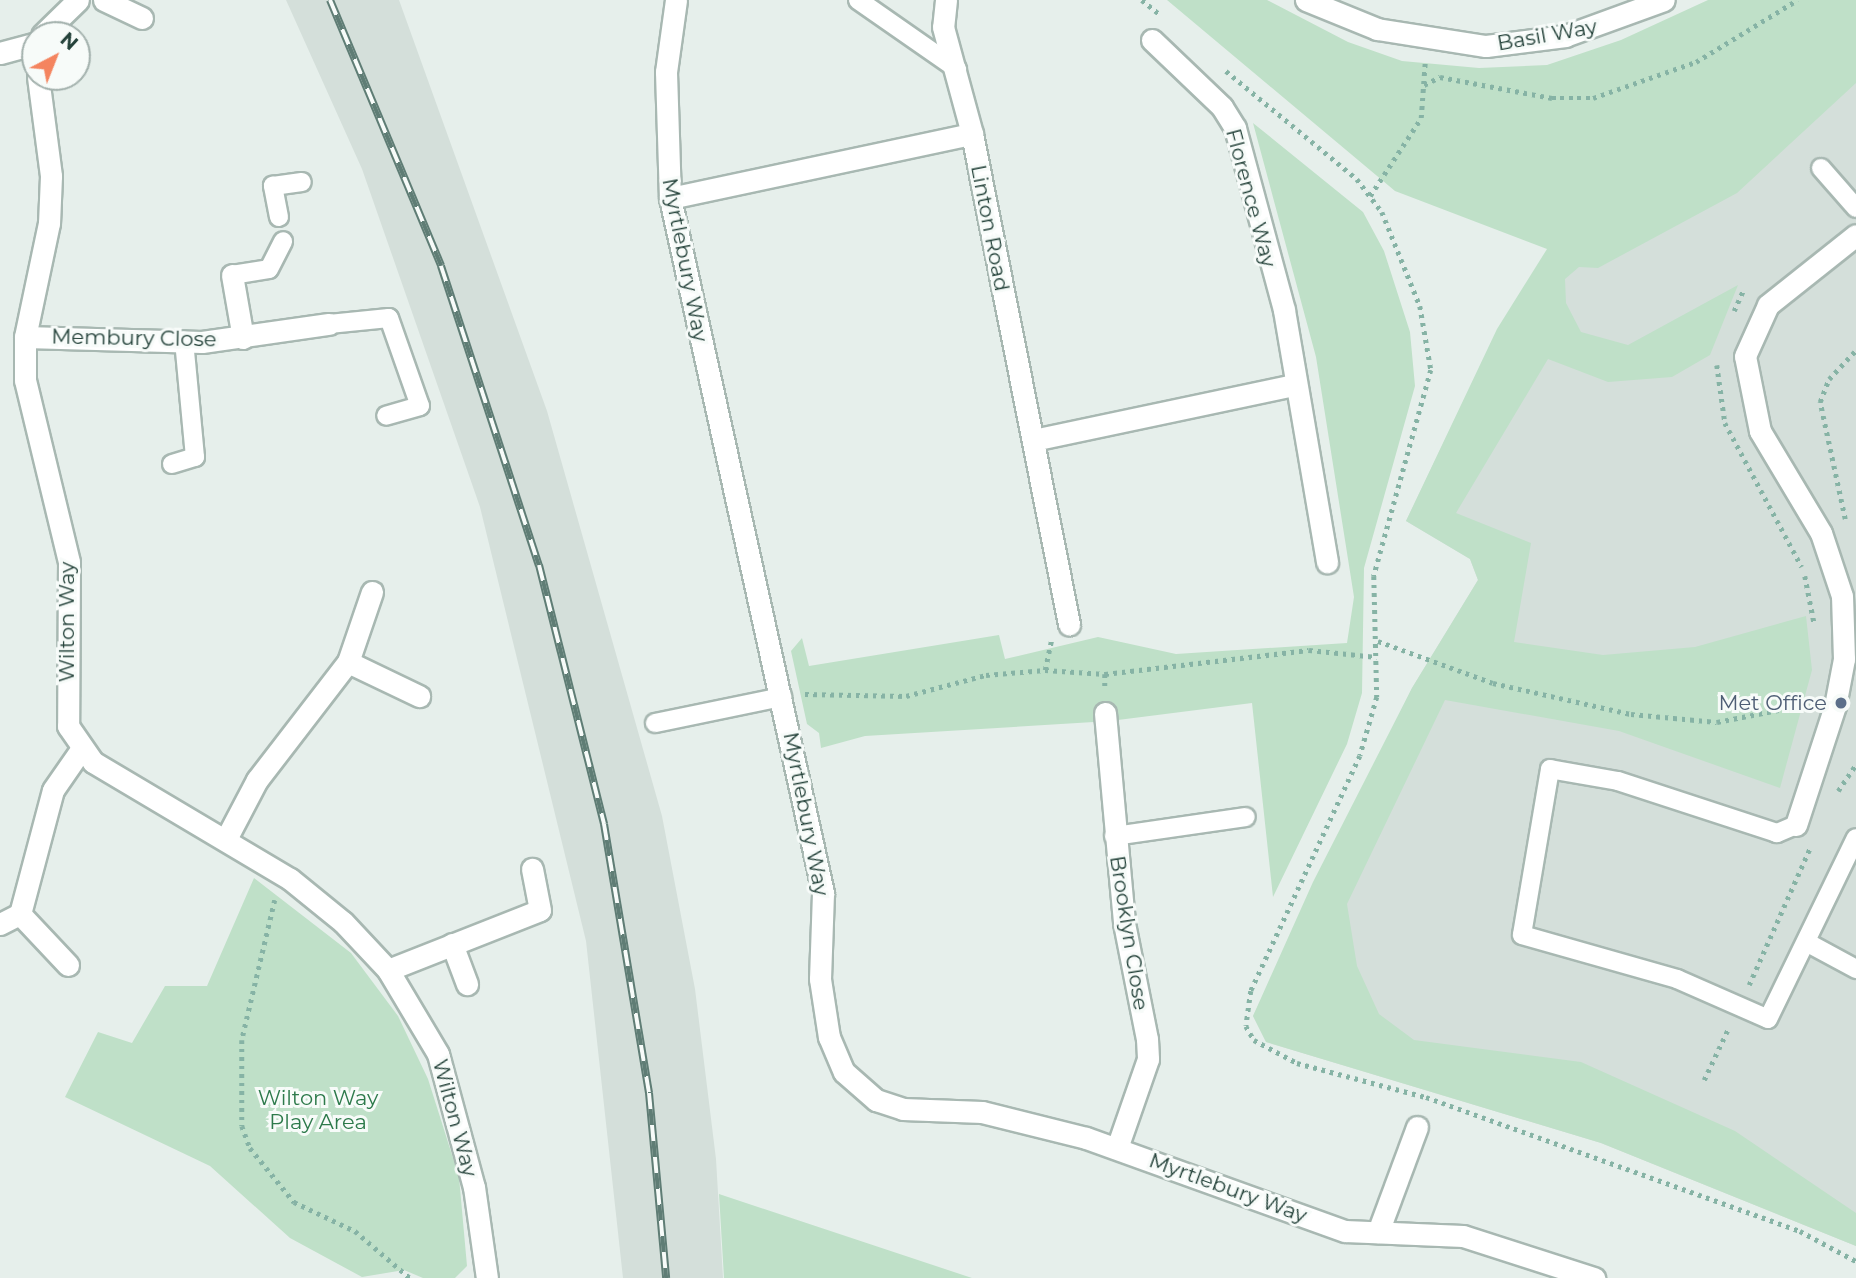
<!DOCTYPE html>
<style>
body{margin:0}
#map{position:relative;width:1856px;height:1278px;overflow:hidden;background:#e6efeb;font-family:Montserrat,sans-serif}
div>[style]{position:absolute}
[style*='--x']{left:calc(var(--x)*1px);top:calc(var(--y)*1px);width:calc(var(--w)*1px);rotate:calc(var(--a)*1deg)}
.built>*{inset:0;background:#d4dfda}
.green>*{inset:0;background:#bfe0c8}
.path>*{height:4.5px;margin-top:-2.25px;transform-origin:0;background:repeating-linear-gradient(90deg,#86b3a5 0 3.5px,transparent 0 8.5px)}
.roads{filter:drop-shadow(2px 0 #a8b8b2) drop-shadow(-2px 0 #a8b8b2) drop-shadow(0 2px #a8b8b2) drop-shadow(0 -2px #a8b8b2)}
.service>*{height:18px;margin:-9px;padding:0 9px;transform-origin:9px;border-radius:9px;background:#fff}
.minor>*{height:21px;margin:-10.5px;padding:0 10.5px;transform-origin:10.5px;border-radius:10.5px;background:#fff}
.rail>*{height:8px;margin-top:-4px;transform-origin:0;background:repeating-linear-gradient(90deg,#f7fbf9 0 16px,#5f7d75 0 32px);box-sizing:border-box;border-block:2px solid #5f7d75}
.dots>*{width:19px;height:19px;translate:-50% -50%;box-sizing:border-box;border:4px solid #f7fbf9;border-radius:50%}
span{translate:-50% -50%;white-space:nowrap;text-align:center;line-height:1.15;-webkit-text-stroke:6px #f7fbf9;paint-order:stroke}
.street-label{font-size:21px;color:#24423a}
.service-label{font-size:21px;color:#4e5e75}
.right{translate:-100% -50%;text-align:right}
.park-label{font-size:21px;color:#2d7a4b}
.north{position:absolute;left:21px;top:21px;width:70px;height:70px;box-sizing:border-box;background:#f7fbf9;border:2px solid #a3b1ad;border-radius:50%;rotate:42deg;font-size:19px;font-weight:700;line-height:28px;text-align:center;color:#24423a}
.north::after{content:'';display:block;margin:auto;width:24px;height:32px;background:#f4845f;clip-path:polygon(50% 0,100% 100%,50% 72%,0 100%)}
</style>
<div id="map">
<div class="built">
<i style="clip-path:polygon(286px 0,399px 0,547px 411px,662px 816px,695px 989px,716px 1159px,723px 1278px,623px 1278px,586px 941px,480px 507px,362px 169px)"></i>
<i style="clip-path:polygon(1856px 16px,1856px 1246px,1601px 1143px,1266px 1042px,1253px 1016px,1412px 688px,1478px 580px,1470px 559px,1406px 521px,1498px 329px)"></i>
</div>
<div class="green">
<i style="clip-path:polygon(1167px 0,1267px 0,1348px 42px,1402px 61px,1479px 68px,1547px 65px,1621px 40px,1708px 0,1856px 0,1856px 83px,1737px 193px,1598px 268px,1579px 267px,1565px 279px,1566px 303px,1581px 332px,1628px 345px,1738px 285px,1710px 355px,1672px 377px,1608px 382px,1548px 359px,1456px 513px,1531px 543px,1514px 642px,1603px 655px,1695px 647px,1806px 616px,1812px 670px,1780px 788px,1619px 731px,1445px 700px,1347px 904px,1357px 966px,1379px 1014px,1414px 1040px,1581px 1062px,1735px 1131px,1856px 1213px,1856px 1246px,1601px 1143px,1266px 1042px,1253px 1016px,1313px 882px,1412px 688px,1478px 580px,1470px 559px,1406px 521px,1497px 329px,1547px 249px,1395px 191px)"></i>
<i style="clip-path:polygon(1253px 123px,1363px 212px,1384px 251px,1410px 332px,1415px 386px,1364px 568px,1362px 693px,1347px 744px,1273px 897px,1252px 703px,1110px 721px,865px 736px,821px 748px,819px 733px,807px 724px,791px 651px,802px 638px,809px 666px,999px 635px,1005px 659px,1098px 637px,1176px 654px,1347px 643px,1354px 597px,1316px 357px)"></i>
<i style="clip-path:polygon(254px 878px,351px 953px,398px 1016px,428px 1079px,459px 1177px,467px 1266px,455px 1278px,423px 1278px,404px 1270px,362px 1277px,290px 1238px,210px 1166px,65px 1097px,98px 1032px,132px 1043px,165px 986px,207px 986px)"></i>
<i style="clip-path:polygon(719px 1194px,972px 1278px,973px 1278px,724px 1278px)"></i>
</div>
<div class="path">
<i style="--x:1142;--y:0;--w:21;--a:39"></i>
<i style="--x:1226;--y:71;--w:170;--a:39.5"></i>
<i style="--x:1357;--y:179;--w:41;--a:52.9"></i>
<i style="--x:1382;--y:212;--w:101;--a:68"></i>
<i style="--x:1420;--y:306;--w:65;--a:80.2"></i>
<i style="--x:1431;--y:370;--w:214;--a:105.5"></i>
<i style="--x:1374;--y:576;--w:121;--a:88.6"></i>
<i style="--x:1377;--y:697;--w:61;--a:106.1"></i>
<i style="--x:1360;--y:756;--w:259;--a:114.9"></i>
<i style="--x:1251;--y:991;--w:35;--a:98"></i>
<i style="--x:1246;--y:1026;--w:16;--a:60"></i>
<i style="--x:1254;--y:1040;--w:49;--a:28.1"></i>
<i style="--x:1297;--y:1063;--w:133;--a:14.8"></i>
<i style="--x:1426;--y:1097;--w:397;--a:19.7"></i>
<i style="--x:1800;--y:1231;--w:64;--a:28.2"></i>
<i style="--x:1424;--y:85;--w:18;--a:-27"></i>
<i style="--x:1440;--y:77;--w:114;--a:10.6"></i>
<i style="--x:1552;--y:98;--w:41;--a:0"></i>
<i style="--x:1593;--y:98;--w:109;--a:-19.3"></i>
<i style="--x:1696;--y:62;--w:119;--a:-31.5"></i>
<i style="--x:1370;--y:196;--w:93;--a:-56.8"></i>
<i style="--x:1421;--y:118;--w:56;--a:-85.9"></i>
<i style="--x:1734;--y:311;--w:22;--a:-66"></i>
<i style="--x:1717;--y:365;--w:59;--a:82.1"></i>
<i style="--x:1725;--y:423;--w:163;--a:61.9"></i>
<i style="--x:1845;--y:519;--w:120;--a:-102.1"></i>
<i style="--x:1820;--y:402;--w:25;--a:-69"></i>
<i style="--x:1829;--y:379;--w:40;--a:-47"></i>
<i style="--x:1805;--y:576;--w:47;--a:78.9"></i>
<i style="--x:1378;--y:641;--w:122;--a:20.1"></i>
<i style="--x:1493;--y:683;--w:141;--a:12.7"></i>
<i style="--x:1631;--y:714;--w:86;--a:5.3"></i>
<i style="--x:1717;--y:722;--w:94;--a:-11.1"></i>
<i style="--x:1045;--y:670;--w:60;--a:3.8"></i>
<i style="--x:1105;--y:674;--w:13;--a:90"></i>
<i style="--x:1105;--y:674;--w:205;--a:-6.7"></i>
<i style="--x:1309;--y:650;--w:68;--a:5.9"></i>
<i style="--x:805;--y:694;--w:101;--a:1.1"></i>
<i style="--x:906;--y:696;--w:83;--a:-14.7"></i>
<i style="--x:986;--y:675;--w:59;--a:-4.8"></i>
<i style="--x:1045;--y:670;--w:30;--a:-78"></i>
<i style="--x:1838;--y:791;--w:32;--a:-56"></i>
<i style="--x:275;--y:900;--w:144;--a:103.3"></i>
<i style="--x:242;--y:1040;--w:86;--a:90"></i>
<i style="--x:242;--y:1126;--w:23;--a:70"></i>
<i style="--x:250;--y:1148;--w:70;--a:50.8"></i>
<i style="--x:294;--y:1202;--w:68;--a:25.4"></i>
<i style="--x:355;--y:1231;--w:72;--a:40.5"></i>
<i style="--x:1749;--y:985;--w:152;--a:-66"></i>
<i style="--x:1704;--y:1080;--w:59;--a:-64.7"></i>
</div>
<div class="roads">
<div class="service">
<i style="--x:858;--y:0;--w:121;--a:34.9"></i>
<i style="--x:1821;--y:168;--w:53;--a:48.8"></i>
<i style="--x:279;--y:217;--w:32;--a:-101"></i>
<i style="--x:273;--y:186;--w:29;--a:-8"></i>
<i style="--x:232;--y:275;--w:37;--a:-9"></i>
<i style="--x:269;--y:269;--w:31;--a:-63"></i>
<i style="--x:329;--y:324;--w:60;--a:-5.7"></i>
<i style="--x:389;--y:318;--w:93;--a:70.6"></i>
<i style="--x:420;--y:406;--w:35;--a:164"></i>
<i style="--x:172;--y:464;--w:24;--a:-17"></i>
<i style="--x:195;--y:457;--w:117;--a:-95.4"></i>
<i style="--x:655;--y:723;--w:130;--a:-11.6"></i>
<i style="--x:1796;--y:825;--w:21;--a:157"></i>
<i style="--x:1777;--y:833;--w:167;--a:-161.9"></i>
<i style="--x:1618;--y:781;--w:69;--a:-170"></i>
<i style="--x:1550;--y:769;--w:168;--a:99.6"></i>
<i style="--x:1522;--y:935;--w:161;--a:15.8"></i>
<i style="--x:1677;--y:979;--w:99;--a:23.7"></i>
<i style="--x:1768;--y:1019;--w:201;--a:-64.1"></i>
<i style="--x:1114;--y:836;--w:133;--a:-8.2"></i>
<i style="--x:1808;--y:943;--w:55;--a:28.4"></i>
</div>
<div class="minor">
<i style="--x:104;--y:0;--w:42;--a:25.3"></i>
<i style="--x:676;--y:0;--w:73;--a:97.9"></i>
<i style="--x:666;--y:72;--w:126;--a:88.2"></i>
<i style="--x:670;--y:198;--w:712;--a:77.58"></i>
<i style="--x:823;--y:893;--w:86;--a:92"></i>
<i style="--x:820;--y:979;--w:59;--a:81.2"></i>
<i style="--x:829;--y:1037;--w:38;--a:67"></i>
<i style="--x:844;--y:1072;--w:43;--a:41.2"></i>
<i style="--x:876;--y:1100;--w:28;--a:18"></i>
<i style="--x:903;--y:1109;--w:79;--a:2.2"></i>
<i style="--x:982;--y:1112;--w:107;--a:14"></i>
<i style="--x:1086;--y:1138;--w:275;--a:19.8"></i>
<i style="--x:1345;--y:1231;--w:118;--a:2.4"></i>
<i style="--x:1463;--y:1236;--w:138;--a:17.8"></i>
<i style="--x:946;--y:0;--w:27;--a:96"></i>
<i style="--x:943;--y:27;--w:111;--a:74.8"></i>
<i style="--x:972;--y:134;--w:500;--a:78.8"></i>
<i style="--x:1306;--y:0;--w:77;--a:22.2"></i>
<i style="--x:1377;--y:29;--w:110;--a:8.9"></i>
<i style="--x:1486;--y:46;--w:80;--a:-7.2"></i>
<i style="--x:1565;--y:36;--w:105;--a:-20"></i>
<i style="--x:42;--y:35;--w:50;--a:-44.2"></i>
<i style="--x:1152;--y:40;--w:97;--a:43.7"></i>
<i style="--x:1222;--y:107;--w:25;--a:58"></i>
<i style="--x:1235;--y:128;--w:188;--a:74.9"></i>
<i style="--x:1284;--y:310;--w:256;--a:80.3"></i>
<i style="--x:0;--y:53;--w:34;--a:-15"></i>
<i style="--x:33;--y:44;--w:12;--a:81"></i>
<i style="--x:38;--y:77;--w:100;--a:82.5"></i>
<i style="--x:51;--y:176;--w:47;--a:92.4"></i>
<i style="--x:49;--y:223;--w:116;--a:101.9"></i>
<i style="--x:25;--y:337;--w:43;--a:90"></i>
<i style="--x:25;--y:380;--w:187;--a:76.4"></i>
<i style="--x:69;--y:562;--w:164;--a:90.3"></i>
<i style="--x:68;--y:726;--w:44;--a:55.2"></i>
<i style="--x:93;--y:762;--w:229;--a:30.7"></i>
<i style="--x:290;--y:879;--w:68;--a:39.1"></i>
<i style="--x:343;--y:922;--w:66;--a:46.8"></i>
<i style="--x:388;--y:970;--w:98;--a:59.2"></i>
<i style="--x:438;--y:1054;--w:138;--a:74.9"></i>
<i style="--x:474;--y:1187;--w:92;--a:81.9"></i>
<i style="--x:670;--y:198;--w:309;--a:-12"></i>
<i style="--x:232;--y:275;--w:64;--a:80.1"></i>
<i style="--x:25;--y:337;--w:177;--a:1.6"></i>
<i style="--x:202;--y:342;--w:128;--a:-8.1"></i>
<i style="--x:1033;--y:440;--w:268;--a:-11.9"></i>
<i style="--x:348;--y:662;--w:74;--a:-71.1"></i>
<i style="--x:1105;--y:713;--w:211;--a:84.8"></i>
<i style="--x:1124;--y:923;--w:118;--a:78.8"></i>
<i style="--x:1147;--y:1039;--w:20;--a:87"></i>
<i style="--x:1148;--y:1059;--w:94;--a:109.2"></i>
<i style="--x:1796;--y:825;--w:125;--a:-71.9"></i>
<i style="--x:1835;--y:706;--w:48;--a:-79.2"></i>
<i style="--x:1844;--y:659;--w:63;--a:-91.8"></i>
<i style="--x:1842;--y:596;--w:66;--a:-108.4"></i>
<i style="--x:1821;--y:533;--w:119;--a:-120.9"></i>
<i style="--x:1760;--y:431;--w:76;--a:-101.3"></i>
<i style="--x:1745;--y:356;--w:56;--a:-65.7"></i>
<i style="--x:1768;--y:305;--w:112;--a:-38.5"></i>
<i style="--x:226;--y:839;--w:67;--a:-62.3"></i>
<i style="--x:257;--y:780;--w:149;--a:-52.4"></i>
<i style="--x:348;--y:662;--w:79;--a:25.6"></i>
<i style="--x:20;--y:914;--w:70;--a:46.7"></i>
<i style="--x:0;--y:924;--w:22;--a:-27"></i>
<i style="--x:20;--y:914;--w:128;--a:-75.1"></i>
<i style="--x:53;--y:790;--w:47;--a:-55.3"></i>
<i style="--x:452;--y:944;--w:43;--a:69.4"></i>
<i style="--x:388;--y:970;--w:163;--a:-21.5"></i>
<i style="--x:540;--y:910;--w:42;--a:-101"></i>
<i style="--x:1378;--y:1232;--w:112;--a:-69.6"></i>
</div>
</div>
<div class="rail">
<i style="--x:330;--y:0;--w:288;--a:67.3"></i>
<i style="--x:441;--y:266;--w:315;--a:71.9"></i>
<i style="--x:539;--y:565;--w:267;--a:75.9"></i>
<i style="--x:604;--y:824;--w:273;--a:80.5"></i>
<i style="--x:649;--y:1093;--w:186;--a:84.7"></i>
</div>
<div class="dots">
<i style="left:1841px;top:703px;background:#5c6f8a"></i>
</div>
<div class="street-label">
<span style="left:1547px;top:35px;rotate:-10deg">Basil Way</span>
<span style="left:1251px;top:198px;rotate:75deg">Florence Way</span>
<span style="left:990px;top:228px;rotate:79deg">Linton Road</span>
<span style="left:685px;top:260px;rotate:79deg">Myrtlebury Way</span>
<span style="left:134px;top:338px;rotate:1deg">Membury Close</span>
<span style="left:67px;top:622px;rotate:-90deg">Wilton Way</span>
<span style="left:806px;top:814px;rotate:79deg">Myrtlebury Way</span>
<span style="left:1129px;top:933px;rotate:81deg">Brooklyn Close</span>
<span style="left:455px;top:1118px;rotate:75deg">Wilton Way</span>
<span style="left:1228px;top:1188px;rotate:20deg">Myrtlebury Way</span>
</div>
<div class="service-label">
<span class="right" style="left:1827px;top:703px">Met Office</span>
</div>
<div class="park-label">
<span style="left:318px;top:1110px">Wilton Way<br>Play Area</span>
</div>
<div class="north">N</div>
</div>
